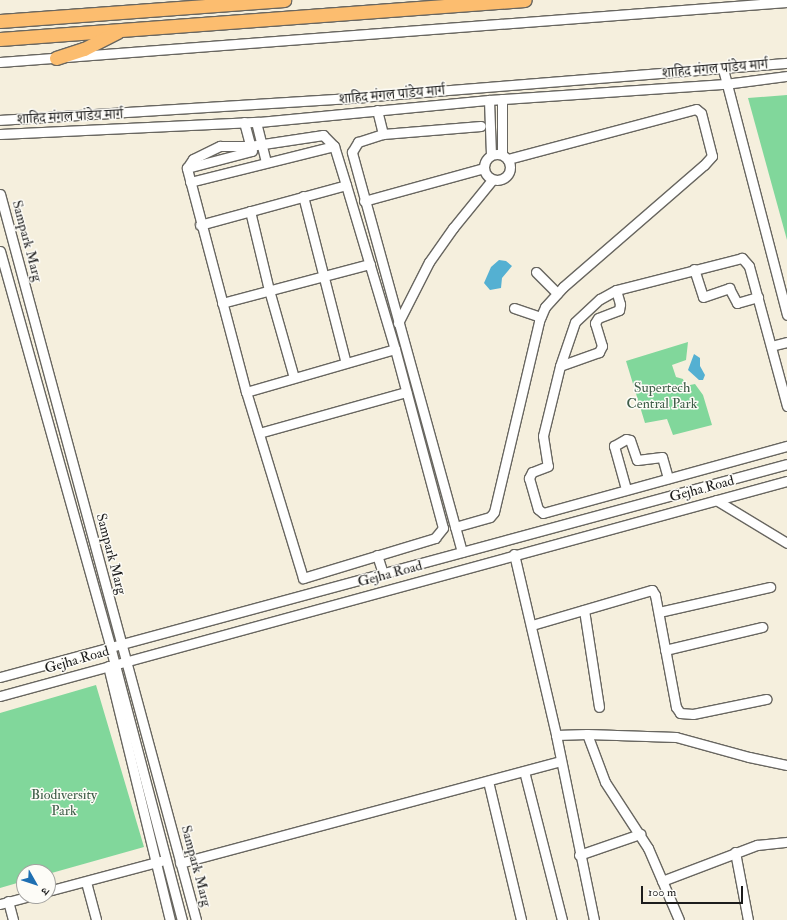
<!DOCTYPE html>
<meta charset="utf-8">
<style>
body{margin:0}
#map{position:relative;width:787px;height:920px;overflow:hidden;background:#f5efdd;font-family:"IM FELL Double Pica","Noto Serif Devanagari",serif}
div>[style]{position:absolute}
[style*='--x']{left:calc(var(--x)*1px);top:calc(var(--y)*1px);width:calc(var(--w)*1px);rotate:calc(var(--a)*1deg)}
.green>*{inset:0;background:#81d79b}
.water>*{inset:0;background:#54b0d2}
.roads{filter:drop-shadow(1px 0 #686660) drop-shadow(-1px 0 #686660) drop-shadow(0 1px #686660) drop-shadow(0 -1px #686660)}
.minor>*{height:9px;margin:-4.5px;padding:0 4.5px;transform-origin:4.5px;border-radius:4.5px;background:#fff}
.minor>.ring{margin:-4.5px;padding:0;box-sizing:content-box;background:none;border:9px solid #fff;border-radius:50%}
.highway>*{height:13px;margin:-6.5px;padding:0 6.5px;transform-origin:6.5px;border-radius:6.5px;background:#fcbd6f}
span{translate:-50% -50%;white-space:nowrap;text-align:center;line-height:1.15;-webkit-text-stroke:3px #fdfcf7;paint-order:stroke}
.street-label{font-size:14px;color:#1c1c1c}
.park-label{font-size:14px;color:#3f5d48}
.north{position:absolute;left:16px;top:864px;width:40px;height:40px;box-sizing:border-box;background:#fdfcf7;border:1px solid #a3a29f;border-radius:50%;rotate:129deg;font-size:11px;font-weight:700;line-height:16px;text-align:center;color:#1c1c1c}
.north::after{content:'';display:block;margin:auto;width:14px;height:18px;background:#1f6fb2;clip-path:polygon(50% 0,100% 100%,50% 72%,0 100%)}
.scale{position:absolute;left:641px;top:886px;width:102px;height:18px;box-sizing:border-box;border:2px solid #1c1c1c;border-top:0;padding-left:5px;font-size:12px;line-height:14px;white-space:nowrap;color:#1c1c1c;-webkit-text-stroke:3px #fdfcf7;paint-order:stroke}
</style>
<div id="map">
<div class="green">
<i style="clip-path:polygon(787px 95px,787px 240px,748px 98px)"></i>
<i style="clip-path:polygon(688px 342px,686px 360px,672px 365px,676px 377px,683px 379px,685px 386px,695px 384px,703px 395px,712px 425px,673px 435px,667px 419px,645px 423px,626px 361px)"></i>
<i style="clip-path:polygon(96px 685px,144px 847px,48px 874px,48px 872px,24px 872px,24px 881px,0 888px,0 713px)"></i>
</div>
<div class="water">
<i style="clip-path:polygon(499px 260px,506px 261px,512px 266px,502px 278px,501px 288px,490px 290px,484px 283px,491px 267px)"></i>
<i style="clip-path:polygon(694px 354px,700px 358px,700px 366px,705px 375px,703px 380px,699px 380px,688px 370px)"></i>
</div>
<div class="roads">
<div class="minor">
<i style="--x:0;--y:62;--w:789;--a:-4.36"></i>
<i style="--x:723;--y:69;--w:254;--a:75.4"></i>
<i style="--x:502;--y:99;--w:55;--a:90"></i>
<i style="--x:489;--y:100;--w:55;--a:87.9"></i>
<i style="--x:377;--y:110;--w:25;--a:76"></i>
<i style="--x:0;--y:120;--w:363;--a:-3.6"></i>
<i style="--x:362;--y:97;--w:426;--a:-4.6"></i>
<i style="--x:244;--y:122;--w:30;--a:75"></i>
<i style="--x:256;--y:122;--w:41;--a:76"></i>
<i style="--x:0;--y:134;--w:259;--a:-2.7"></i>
<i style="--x:259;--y:122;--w:231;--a:-5.5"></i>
<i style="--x:489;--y:100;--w:237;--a:-3.9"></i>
<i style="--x:725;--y:84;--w:63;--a:-7.4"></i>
<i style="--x:323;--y:135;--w:16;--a:45"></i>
<i style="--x:334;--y:146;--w:41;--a:72.9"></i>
<i style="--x:346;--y:185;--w:171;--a:73.4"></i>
<i style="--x:395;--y:349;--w:185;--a:75"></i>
<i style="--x:443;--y:528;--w:13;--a:129"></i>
<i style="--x:435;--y:538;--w:138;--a:163.1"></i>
<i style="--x:303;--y:578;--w:195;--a:-107"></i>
<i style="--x:246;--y:392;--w:232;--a:-104.8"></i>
<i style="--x:187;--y:168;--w:11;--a:-56"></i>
<i style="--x:193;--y:159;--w:30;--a:-26"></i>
<i style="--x:220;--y:146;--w:30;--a:0"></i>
<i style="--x:250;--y:146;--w:74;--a:-8.6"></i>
<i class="ring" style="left:484px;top:154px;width:17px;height:17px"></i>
<i style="--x:187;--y:168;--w:67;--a:-14.7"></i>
<i style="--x:190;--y:182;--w:148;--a:-14"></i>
<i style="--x:0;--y:194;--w:752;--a:74.89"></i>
<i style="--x:303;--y:196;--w:172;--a:75.6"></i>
<i style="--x:364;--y:201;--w:124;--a:-15.4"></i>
<i style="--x:250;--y:211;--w:81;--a:76.5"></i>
<i style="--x:269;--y:290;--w:91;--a:74.1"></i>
<i style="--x:200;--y:225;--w:151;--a:-15.3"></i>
<i style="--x:0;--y:251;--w:410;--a:74.4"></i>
<i style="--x:110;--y:646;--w:283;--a:75.3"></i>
<i style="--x:694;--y:269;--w:29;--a:72"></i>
<i style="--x:703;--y:297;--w:28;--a:-19"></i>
<i style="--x:729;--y:288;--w:17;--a:62"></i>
<i style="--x:737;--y:303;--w:22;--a:-16"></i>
<i style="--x:536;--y:272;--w:30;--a:45"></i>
<i style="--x:222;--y:303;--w:153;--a:-14.8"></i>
<i style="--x:514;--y:308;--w:28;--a:19"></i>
<i style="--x:398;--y:323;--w:68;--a:-63.1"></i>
<i style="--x:429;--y:262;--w:42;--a:-54.8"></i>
<i style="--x:453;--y:228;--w:62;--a:-50.9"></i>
<i style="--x:771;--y:346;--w:16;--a:-14"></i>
<i style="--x:560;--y:366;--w:46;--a:-71.2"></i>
<i style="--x:575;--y:322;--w:34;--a:-43"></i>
<i style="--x:600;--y:299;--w:18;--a:-29"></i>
<i style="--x:246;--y:392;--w:155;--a:-16.1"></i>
<i style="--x:787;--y:406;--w:145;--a:-105.2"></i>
<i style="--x:749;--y:266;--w:11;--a:-131"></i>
<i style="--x:742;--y:258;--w:130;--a:165.7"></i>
<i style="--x:616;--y:290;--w:15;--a:74"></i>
<i style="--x:620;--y:304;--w:6;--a:99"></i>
<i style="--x:619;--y:310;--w:22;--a:159"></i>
<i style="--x:598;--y:318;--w:6;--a:121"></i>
<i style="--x:595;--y:323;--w:24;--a:73"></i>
<i style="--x:602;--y:346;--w:7;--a:117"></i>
<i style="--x:599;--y:352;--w:41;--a:160.3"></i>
<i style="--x:560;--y:366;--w:72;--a:103.7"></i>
<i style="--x:543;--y:436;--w:30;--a:81"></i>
<i style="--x:548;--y:466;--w:17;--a:159"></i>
<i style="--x:532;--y:472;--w:7;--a:117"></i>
<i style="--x:529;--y:478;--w:32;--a:74"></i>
<i style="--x:538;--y:509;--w:6;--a:39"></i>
<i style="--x:543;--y:513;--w:253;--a:-15.4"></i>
<i style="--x:259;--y:433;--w:153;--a:-15.6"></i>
<i style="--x:626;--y:489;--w:45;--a:-105.6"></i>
<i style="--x:614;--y:446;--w:14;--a:-30"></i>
<i style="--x:626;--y:439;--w:4;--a:14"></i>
<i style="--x:630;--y:440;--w:21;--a:71"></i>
<i style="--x:637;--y:460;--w:25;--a:-7"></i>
<i style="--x:662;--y:457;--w:22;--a:74"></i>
<i style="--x:716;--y:500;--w:83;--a:31.2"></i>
<i style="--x:455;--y:527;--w:36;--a:-16"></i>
<i style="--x:490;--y:517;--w:6;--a:-51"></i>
<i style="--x:494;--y:512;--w:196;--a:-76.7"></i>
<i style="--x:539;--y:321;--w:15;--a:-67"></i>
<i style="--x:545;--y:307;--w:27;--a:-48"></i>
<i style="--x:563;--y:287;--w:186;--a:-40.9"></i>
<i style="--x:704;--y:165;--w:12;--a:-48"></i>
<i style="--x:712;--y:156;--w:44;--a:-104.3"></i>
<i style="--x:701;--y:113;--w:6;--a:-141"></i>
<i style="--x:696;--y:109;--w:195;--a:165.1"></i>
<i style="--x:462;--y:552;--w:415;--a:-105.4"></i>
<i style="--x:352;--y:152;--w:12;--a:-59"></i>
<i style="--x:358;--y:142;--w:26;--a:-18"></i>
<i style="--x:383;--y:134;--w:98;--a:-4.7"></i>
<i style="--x:514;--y:554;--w:186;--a:76.9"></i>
<i style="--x:556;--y:735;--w:189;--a:78.4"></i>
<i style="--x:377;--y:555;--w:19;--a:72"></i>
<i style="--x:584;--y:610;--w:98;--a:81.2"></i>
<i style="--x:659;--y:612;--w:114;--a:-12.7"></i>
<i style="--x:532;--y:625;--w:125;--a:-16.3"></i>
<i style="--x:652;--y:590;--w:6;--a:59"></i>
<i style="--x:655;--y:595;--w:114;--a:79.4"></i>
<i style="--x:676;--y:707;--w:7;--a:56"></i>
<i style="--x:680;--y:713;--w:13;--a:4"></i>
<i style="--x:693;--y:714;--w:75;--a:-11.6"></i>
<i style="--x:665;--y:650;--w:100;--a:-13.3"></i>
<i style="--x:108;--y:666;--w:261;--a:76.3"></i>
<i style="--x:0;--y:677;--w:815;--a:-15.14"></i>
<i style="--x:0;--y:696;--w:816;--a:-15.28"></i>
<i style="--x:587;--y:734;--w:51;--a:69.4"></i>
<i style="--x:605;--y:782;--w:79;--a:56.9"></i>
<i style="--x:648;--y:848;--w:78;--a:66.7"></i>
<i style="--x:556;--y:735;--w:31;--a:-2"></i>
<i style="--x:587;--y:734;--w:89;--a:1.9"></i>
<i style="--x:676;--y:737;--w:76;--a:15.3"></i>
<i style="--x:749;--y:757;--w:39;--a:12"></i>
<i style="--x:524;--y:771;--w:154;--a:75.7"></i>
<i style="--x:488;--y:781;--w:143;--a:76.6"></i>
<i style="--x:735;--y:852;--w:69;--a:79.2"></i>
<i style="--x:579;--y:855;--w:65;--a:-19"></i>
<i style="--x:180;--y:863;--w:394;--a:-15"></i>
<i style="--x:662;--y:881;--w:102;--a:-20.8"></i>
<i style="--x:757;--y:845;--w:30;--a:-6"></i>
<i style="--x:86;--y:882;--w:39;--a:75"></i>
<i style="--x:48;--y:891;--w:117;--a:-14.9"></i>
<i style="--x:8;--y:901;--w:20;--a:75"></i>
<i style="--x:0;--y:904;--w:31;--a:-15"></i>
</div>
<div class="highway">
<i style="--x:0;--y:21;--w:285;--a:-4.2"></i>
<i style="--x:0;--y:39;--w:526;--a:-4.25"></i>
<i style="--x:56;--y:58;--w:29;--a:-18"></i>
<i style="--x:84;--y:49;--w:38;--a:-27"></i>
</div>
</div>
<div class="street-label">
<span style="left:715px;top:69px;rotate:-5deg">शाहिद मंगल पांडेय मार्ग</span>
<span style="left:392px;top:95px;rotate:-5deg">शाहिद मंगल पांडेय मार्ग</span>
<span style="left:70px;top:117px;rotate:-3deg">शाहिद मंगल पांडेय मार्ग</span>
<span style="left:27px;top:241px;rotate:75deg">Sampark Marg</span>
<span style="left:702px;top:489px;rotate:-15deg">Gejha Road</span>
<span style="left:111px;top:554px;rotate:75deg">Sampark Marg</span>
<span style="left:390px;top:574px;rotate:-15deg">Gejha Road</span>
<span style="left:77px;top:660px;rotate:-16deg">Gejha Road</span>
<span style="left:196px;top:866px;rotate:75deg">Sampark Marg</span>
</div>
<div class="park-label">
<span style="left:662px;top:396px">Supertech<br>Central Park</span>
<span style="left:64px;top:803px">Biodiversity<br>Park</span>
</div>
<div class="north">उ</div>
<div class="scale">100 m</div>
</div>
